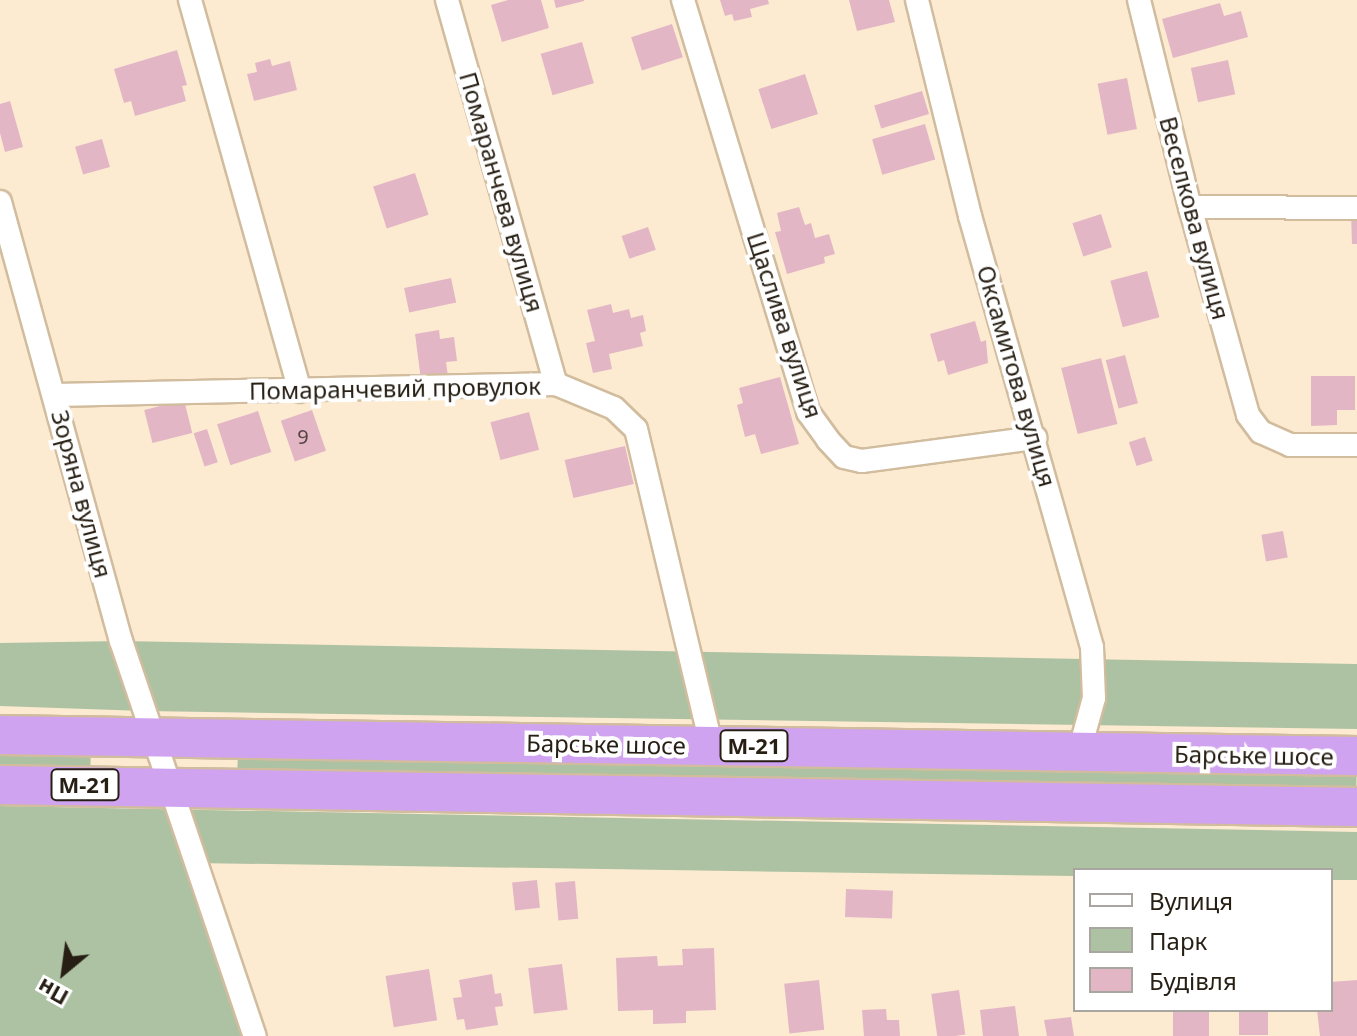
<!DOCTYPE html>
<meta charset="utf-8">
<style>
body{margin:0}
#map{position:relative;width:1357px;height:1036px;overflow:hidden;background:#fcebd1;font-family:"Noto Sans",sans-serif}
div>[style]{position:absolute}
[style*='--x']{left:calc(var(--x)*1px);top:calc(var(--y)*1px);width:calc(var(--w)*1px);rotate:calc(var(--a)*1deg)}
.green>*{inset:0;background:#adc2a2;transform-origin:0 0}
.building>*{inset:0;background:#e3b6c6;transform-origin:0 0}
.roads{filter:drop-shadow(2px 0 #d1bc9e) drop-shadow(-2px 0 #d1bc9e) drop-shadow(0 2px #d1bc9e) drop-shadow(0 -2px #d1bc9e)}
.minor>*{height:22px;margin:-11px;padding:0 11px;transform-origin:11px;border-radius:11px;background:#fff}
.trunk>*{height:38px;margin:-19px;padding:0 19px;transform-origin:19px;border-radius:19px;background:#d0a3f0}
span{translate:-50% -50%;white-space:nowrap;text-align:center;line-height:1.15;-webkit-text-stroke:8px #fff;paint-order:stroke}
.number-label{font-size:20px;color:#564540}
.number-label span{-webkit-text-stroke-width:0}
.shield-label span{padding:2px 6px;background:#fff;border:2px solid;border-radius:6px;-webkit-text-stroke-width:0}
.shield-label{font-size:22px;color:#271f14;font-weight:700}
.street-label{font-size:24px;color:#271f14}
.legend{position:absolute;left:1073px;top:868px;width:260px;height:144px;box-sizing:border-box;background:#fff;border:2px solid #a9a5a1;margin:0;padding:10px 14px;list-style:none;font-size:24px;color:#271f14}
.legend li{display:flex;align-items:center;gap:16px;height:40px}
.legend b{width:40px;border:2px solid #a9a5a1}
.north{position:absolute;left:24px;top:932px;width:80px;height:80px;-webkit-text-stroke:6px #fff;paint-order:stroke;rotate:209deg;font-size:22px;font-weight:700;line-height:32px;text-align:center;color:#271f14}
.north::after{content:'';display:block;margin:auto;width:28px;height:36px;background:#271f14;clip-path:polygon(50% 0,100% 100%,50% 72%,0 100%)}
</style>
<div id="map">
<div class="green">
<i style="clip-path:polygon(121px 641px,1357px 664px,1357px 729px,144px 711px,0 706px,0 643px)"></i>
<i style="left:0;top:735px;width:91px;height:50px;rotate:1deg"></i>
<i style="left:238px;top:739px;width:1119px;height:49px;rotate:1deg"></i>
<i style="clip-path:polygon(0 806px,1357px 832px,1357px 880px,1331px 880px,1331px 870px,1075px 870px,1075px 876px,195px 863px,255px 1036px,0 1036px)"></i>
</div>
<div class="building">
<i style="clip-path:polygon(508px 0,541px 0,549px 28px,502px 42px,491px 5px)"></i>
<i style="clip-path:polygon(554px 0,584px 0,584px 1px,556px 8px)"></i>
<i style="clip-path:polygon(720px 0,768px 0,769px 4px,750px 9px,752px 17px,734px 21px,732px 14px,725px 16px)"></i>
<i style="clip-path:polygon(849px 0,889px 0,895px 22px,857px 31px)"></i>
<i style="clip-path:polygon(1220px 3px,1224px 16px,1241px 11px,1248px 37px,1173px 58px,1162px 19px)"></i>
<i style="left:672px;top:24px;width:35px;height:43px;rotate:72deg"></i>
<i style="left:582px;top:42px;width:43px;height:43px;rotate:74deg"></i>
<i style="clip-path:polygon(177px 50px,187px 85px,182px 86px,186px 101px,135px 116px,131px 101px,124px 103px,114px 69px)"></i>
<i style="clip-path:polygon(270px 59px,272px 66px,290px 61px,297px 90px,254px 101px,247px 74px,257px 72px,255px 63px)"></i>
<i style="left:1228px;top:60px;width:35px;height:38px;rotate:78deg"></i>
<i style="left:805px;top:74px;width:42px;height:49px;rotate:72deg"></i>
<i style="left:1127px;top:78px;width:52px;height:30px;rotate:79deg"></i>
<i style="left:922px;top:91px;width:24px;height:50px;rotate:73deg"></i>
<i style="clip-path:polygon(10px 101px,23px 147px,5px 152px,0 133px,0 104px)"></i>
<i style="left:925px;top:124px;width:37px;height:55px;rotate:74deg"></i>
<i style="left:102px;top:139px;width:29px;height:28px;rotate:74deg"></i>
<i style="left:415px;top:173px;width:44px;height:44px;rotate:72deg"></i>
<i style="clip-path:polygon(799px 207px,805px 225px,811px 223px,815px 238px,829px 234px,835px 254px,824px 257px,825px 263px,787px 274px,775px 232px,781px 231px,777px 213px)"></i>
<i style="clip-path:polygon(1351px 213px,1357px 213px,1357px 244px,1352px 244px)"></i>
<i style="left:1101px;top:214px;width:35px;height:30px;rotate:72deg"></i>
<i style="left:648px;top:227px;width:24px;height:28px;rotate:71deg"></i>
<i style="left:1147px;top:271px;width:48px;height:38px;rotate:75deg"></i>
<i style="left:451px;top:278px;width:25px;height:48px;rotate:78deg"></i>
<i style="clip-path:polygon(611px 304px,613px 313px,629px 309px,631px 318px,643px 315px,646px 331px,640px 333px,643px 346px,609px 354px,612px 369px,593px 373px,586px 343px,595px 341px,587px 310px)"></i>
<i style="clip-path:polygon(975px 321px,981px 342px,986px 340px,988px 363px,948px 375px,944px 360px,938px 362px,930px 334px)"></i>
<i style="clip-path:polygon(439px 330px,440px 339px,454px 337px,457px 361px,446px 362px,448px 376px,421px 380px,415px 334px)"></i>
<i style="left:1125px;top:355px;width:50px;height:20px;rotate:75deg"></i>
<i style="left:1101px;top:358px;width:68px;height:41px;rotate:76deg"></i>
<i style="clip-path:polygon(1311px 376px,1355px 376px,1355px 410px,1337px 410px,1337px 425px,1311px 426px)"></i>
<i style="clip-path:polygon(780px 377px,799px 444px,761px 454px,755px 434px,745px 437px,737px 405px,743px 403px,739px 388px)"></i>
<i style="left:184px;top:400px;width:34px;height:41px;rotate:76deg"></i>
<i style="left:312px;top:410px;width:43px;height:33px;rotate:71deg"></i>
<i style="left:258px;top:411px;width:43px;height:43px;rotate:72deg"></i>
<i style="left:529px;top:412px;width:39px;height:40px;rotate:75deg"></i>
<i style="left:207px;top:429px;width:35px;height:14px;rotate:72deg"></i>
<i style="left:1145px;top:437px;width:25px;height:17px;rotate:72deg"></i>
<i style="left:625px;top:446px;width:39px;height:62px;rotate:77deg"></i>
<i style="left:1283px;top:531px;width:27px;height:22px;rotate:80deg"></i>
<i style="left:537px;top:880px;width:28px;height:25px;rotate:84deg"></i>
<i style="left:575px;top:881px;width:38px;height:20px;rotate:85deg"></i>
<i style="left:846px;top:889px;width:47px;height:28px;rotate:2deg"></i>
<i style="clip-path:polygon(714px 948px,716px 1010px,686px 1011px,686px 1023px,653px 1024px,653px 1010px,618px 1011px,616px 958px,657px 956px,658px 966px,683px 965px,682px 949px)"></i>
<i style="left:562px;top:964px;width:46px;height:34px;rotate:83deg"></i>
<i style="left:429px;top:969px;width:52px;height:44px;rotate:81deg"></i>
<i style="clip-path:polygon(492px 974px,495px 994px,501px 993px,503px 1006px,495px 1007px,498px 1025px,466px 1030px,464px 1019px,457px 1020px,453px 998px,462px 997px,459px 980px)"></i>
<i style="left:819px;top:980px;width:50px;height:35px;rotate:84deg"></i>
<i style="clip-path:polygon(1357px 980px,1357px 1036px,1320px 1036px,1317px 1010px,1331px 1010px,1331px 982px)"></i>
<i style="left:959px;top:990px;width:45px;height:28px;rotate:82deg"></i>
<i style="clip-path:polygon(1015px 1006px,1019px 1036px,983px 1036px,980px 1010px)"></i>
<i style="clip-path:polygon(886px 1009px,887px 1020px,899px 1020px,900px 1036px,864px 1036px,862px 1010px)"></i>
<i style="left:1173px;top:1010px;width:36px;height:26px"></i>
<i style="left:1239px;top:1010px;width:29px;height:25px"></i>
<i style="clip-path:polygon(1071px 1017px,1074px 1036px,1047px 1036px,1044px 1020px)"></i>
</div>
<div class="roads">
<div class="minor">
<i style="--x:190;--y:0;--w:406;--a:74.3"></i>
<i style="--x:447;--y:0;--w:399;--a:74.2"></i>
<i style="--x:683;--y:0;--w:431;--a:73.1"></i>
<i style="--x:808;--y:412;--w:34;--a:54"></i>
<i style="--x:828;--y:440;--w:23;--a:47"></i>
<i style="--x:844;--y:457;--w:18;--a:13"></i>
<i style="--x:862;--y:461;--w:175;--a:-7.6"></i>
<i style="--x:917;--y:0;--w:222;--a:76.2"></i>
<i style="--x:970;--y:216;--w:448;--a:74.2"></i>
<i style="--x:1092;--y:647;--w:51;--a:87.8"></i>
<i style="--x:1094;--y:698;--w:56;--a:105.5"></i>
<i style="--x:1139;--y:0;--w:213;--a:76.2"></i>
<i style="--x:1190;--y:207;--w:216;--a:74.4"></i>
<i style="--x:1248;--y:415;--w:21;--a:53"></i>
<i style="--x:1261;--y:432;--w:32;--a:24"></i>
<i style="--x:1290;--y:445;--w:67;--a:0"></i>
<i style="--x:0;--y:202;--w:455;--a:74.6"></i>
<i style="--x:121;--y:641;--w:417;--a:71.3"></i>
<i style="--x:1190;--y:207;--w:167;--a:0.3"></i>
<i style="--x:56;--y:395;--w:500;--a:-1.26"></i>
<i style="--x:556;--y:384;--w:63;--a:22.5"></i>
<i style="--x:614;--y:408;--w:30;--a:44"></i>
<i style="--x:636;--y:429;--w:325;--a:76.6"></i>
</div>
<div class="trunk">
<i style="--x:0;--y:735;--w:1357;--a:0.89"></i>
<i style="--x:0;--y:785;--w:1357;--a:0.93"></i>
</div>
</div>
<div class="number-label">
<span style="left:303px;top:436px">9</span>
</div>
<div class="shield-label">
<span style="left:754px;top:746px">М-21</span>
<span style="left:85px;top:785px">М-21</span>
</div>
<div class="street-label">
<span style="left:502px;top:192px;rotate:74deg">Помаранчева вулиця</span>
<span style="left:1195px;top:218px;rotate:75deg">Веселкова вулиця</span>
<span style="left:785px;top:325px;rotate:72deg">Щаслива вулиця</span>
<span style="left:1017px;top:376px;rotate:74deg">Оксамитова вулиця</span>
<span style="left:395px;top:388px;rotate:-1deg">Помаранчевий провулок</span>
<span style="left:82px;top:494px;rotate:75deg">Зоряна вулиця</span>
<span style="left:606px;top:744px;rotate:1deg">Барське шосе</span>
<span style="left:1254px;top:755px;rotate:1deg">Барське шосе</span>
</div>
<ul class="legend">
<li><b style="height:10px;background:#fff"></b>Вулиця</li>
<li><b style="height:22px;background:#adc2a2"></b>Парк</li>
<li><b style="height:22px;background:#e3b6c6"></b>Будівля</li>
</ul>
<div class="north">Пн</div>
</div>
